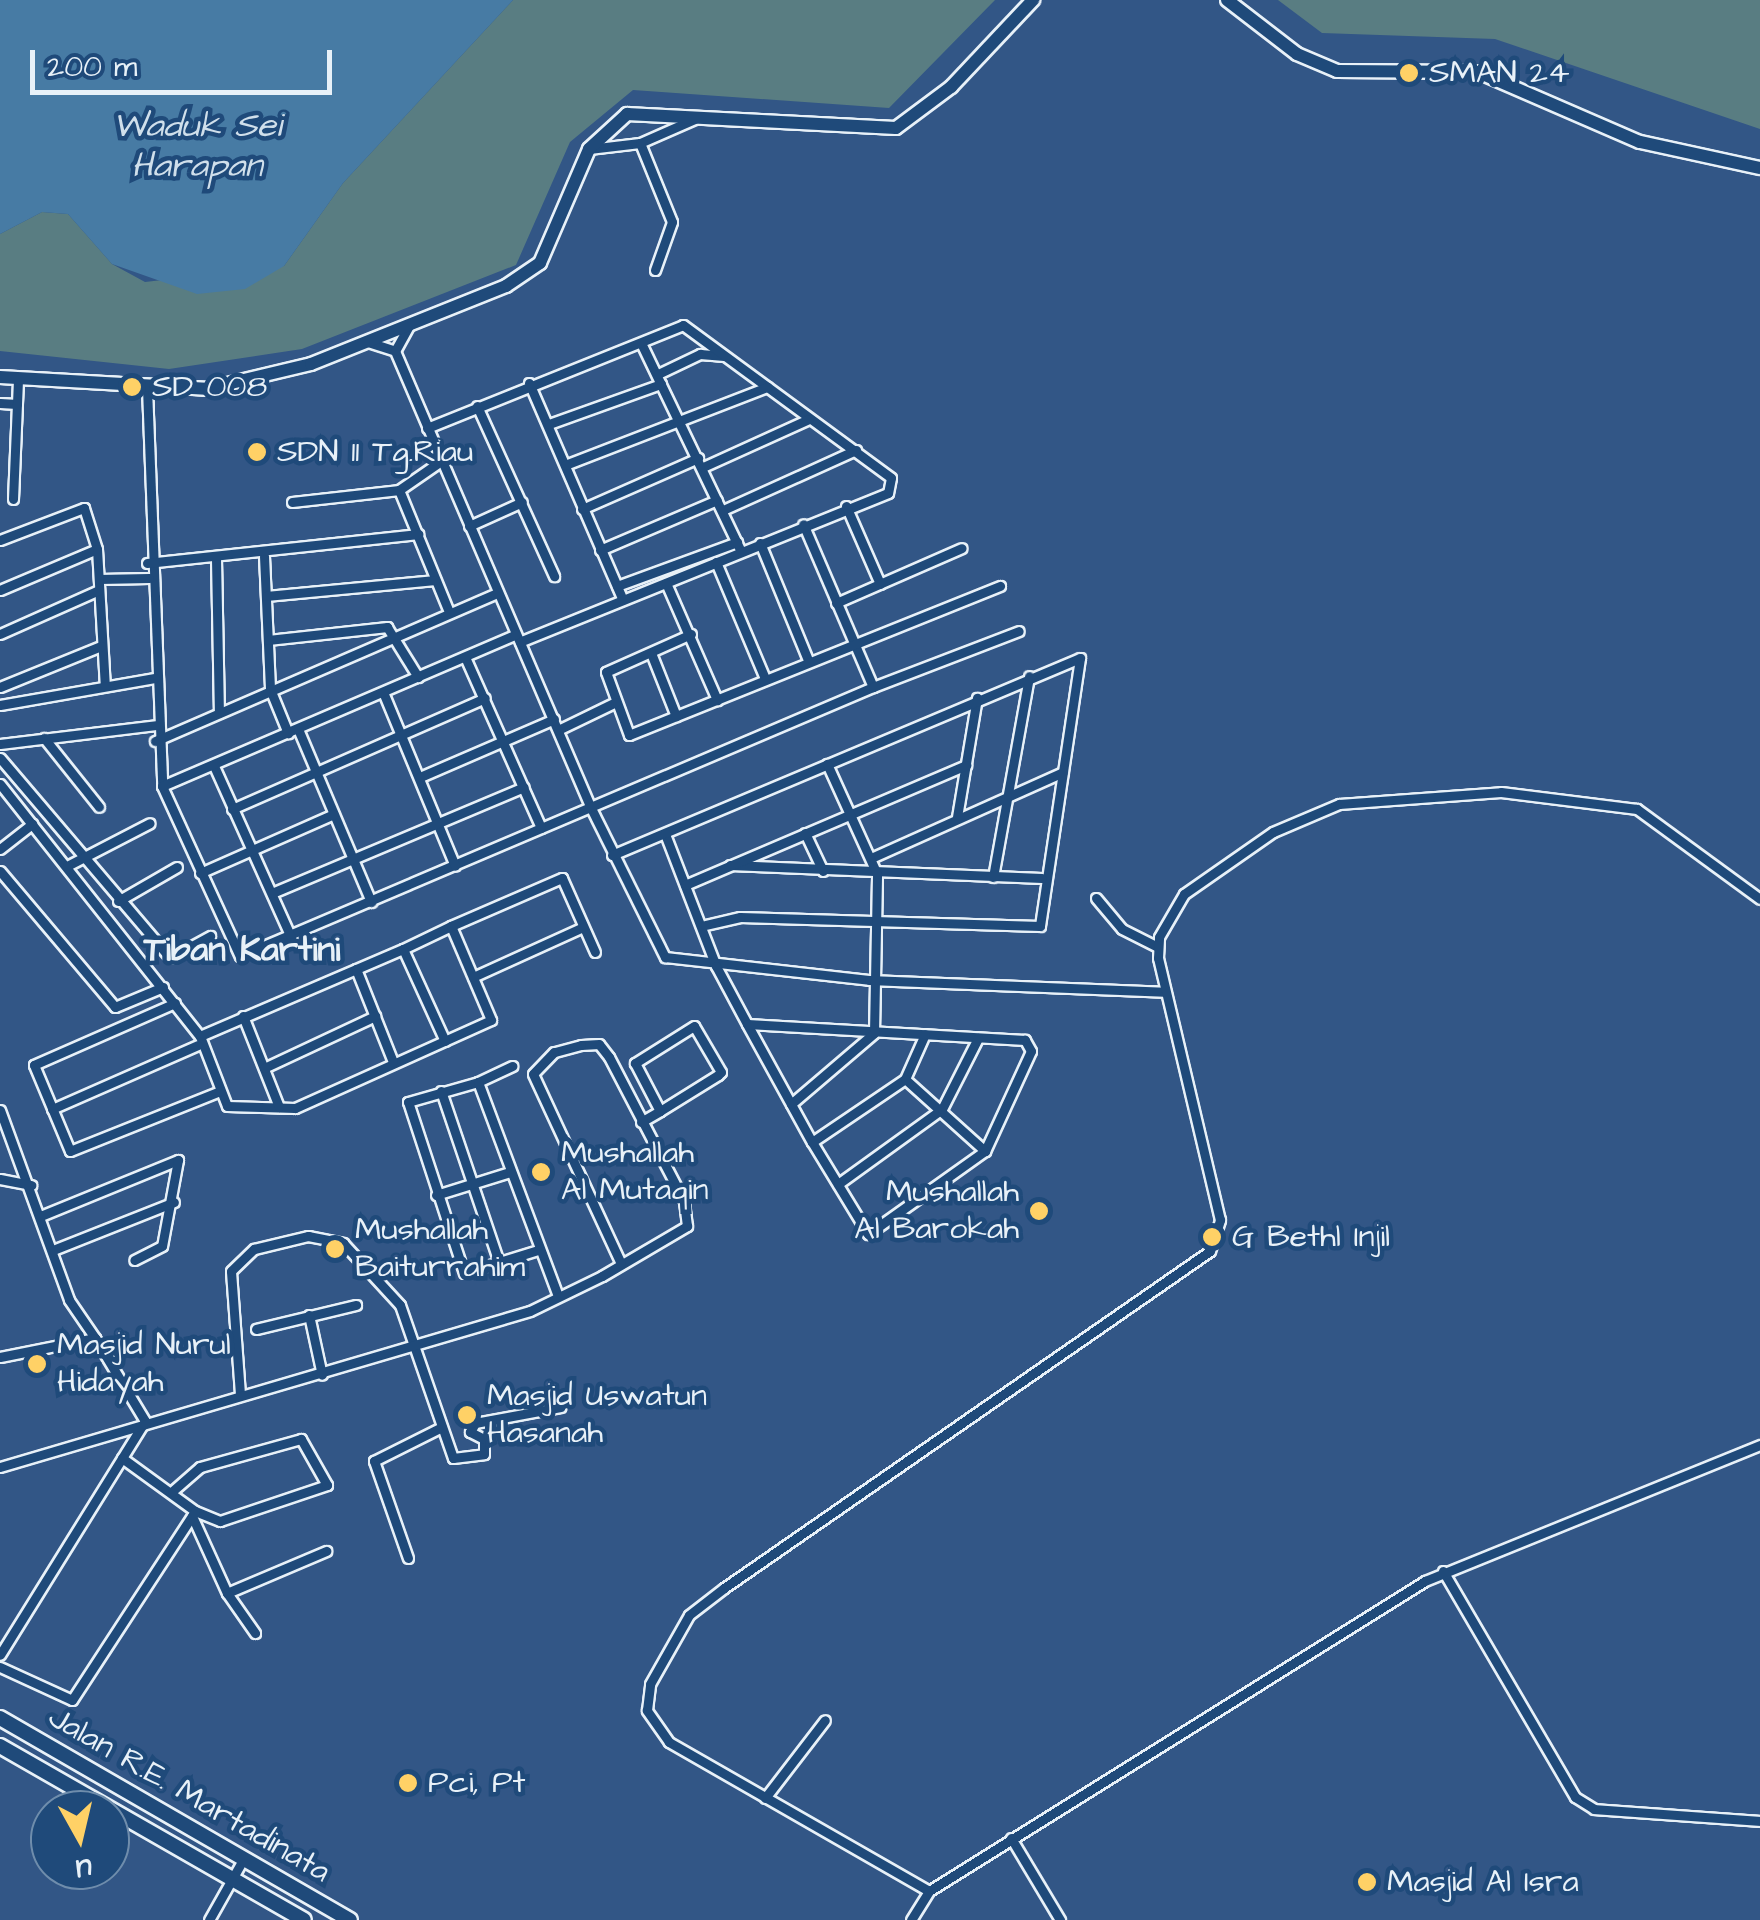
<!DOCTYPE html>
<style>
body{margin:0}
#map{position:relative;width:1760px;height:1920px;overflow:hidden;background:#325686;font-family:"Architects Daughter",sans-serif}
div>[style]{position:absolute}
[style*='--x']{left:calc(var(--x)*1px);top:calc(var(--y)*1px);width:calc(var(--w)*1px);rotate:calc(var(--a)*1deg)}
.green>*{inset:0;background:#597d82}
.water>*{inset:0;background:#477ba4}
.roads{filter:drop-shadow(2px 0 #e8f1f8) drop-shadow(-2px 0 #e8f1f8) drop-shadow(0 2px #e8f1f8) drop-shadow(0 -2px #e8f1f8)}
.minor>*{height:9px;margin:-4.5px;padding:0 4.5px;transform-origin:4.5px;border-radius:4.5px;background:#1f4a7a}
.secondary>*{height:12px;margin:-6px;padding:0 6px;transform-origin:6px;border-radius:6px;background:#1f4a7a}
.trunk>*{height:14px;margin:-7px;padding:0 7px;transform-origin:7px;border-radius:7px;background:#1f4a7a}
.dots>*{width:28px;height:28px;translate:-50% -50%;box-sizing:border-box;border:5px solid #1f4a7a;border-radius:50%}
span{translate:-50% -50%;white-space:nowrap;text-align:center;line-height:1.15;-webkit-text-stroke:9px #1f4a7a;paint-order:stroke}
.poi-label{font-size:32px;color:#e8f1f8}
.left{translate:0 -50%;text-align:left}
.right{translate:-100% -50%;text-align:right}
.street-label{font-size:32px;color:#e8f1f8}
.water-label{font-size:35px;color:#d0dfeb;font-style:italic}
.neighbourhood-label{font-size:35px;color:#e8f1f8;font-weight:700}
.north{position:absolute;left:30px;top:1790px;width:100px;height:100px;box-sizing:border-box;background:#1f4a7a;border:2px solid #6f8dac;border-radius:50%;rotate:172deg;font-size:28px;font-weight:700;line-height:40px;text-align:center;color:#e8f1f8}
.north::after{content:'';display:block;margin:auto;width:35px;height:45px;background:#ffd166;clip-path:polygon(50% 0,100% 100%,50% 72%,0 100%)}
.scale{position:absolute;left:30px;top:50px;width:302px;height:45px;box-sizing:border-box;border:5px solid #e8f1f8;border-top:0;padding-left:12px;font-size:30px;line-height:35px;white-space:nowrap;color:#e8f1f8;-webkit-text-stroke:8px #1f4a7a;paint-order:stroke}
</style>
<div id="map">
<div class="green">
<i style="clip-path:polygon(513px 0,995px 0,889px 108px,633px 90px,570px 142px,516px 265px,302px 349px,169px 369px,0 351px,0 234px,42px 212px,68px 214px,112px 264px,145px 282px,284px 266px,343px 183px)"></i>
<i style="clip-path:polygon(1278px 0,1760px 0,1760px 129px,1495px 39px,1322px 33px)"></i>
</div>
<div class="water">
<i style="clip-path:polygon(0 0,513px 0,343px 183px,284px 266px,245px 289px,197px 294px,112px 264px,68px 214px,42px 212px,0 234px)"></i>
</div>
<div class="roads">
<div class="minor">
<i style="--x:640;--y:143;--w:85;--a:67.9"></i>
<i style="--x:672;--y:222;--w:51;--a:109.5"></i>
<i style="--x:589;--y:149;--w:51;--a:-6.7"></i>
<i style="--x:640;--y:143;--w:60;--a:-23.6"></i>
<i style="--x:368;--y:342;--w:28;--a:18"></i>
<i style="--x:395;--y:351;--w:495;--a:66.8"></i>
<i style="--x:590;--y:806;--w:169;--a:63.6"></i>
<i style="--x:665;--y:957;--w:205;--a:6.4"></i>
<i style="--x:869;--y:980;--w:295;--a:2.3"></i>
<i style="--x:642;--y:345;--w:229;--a:64.4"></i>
<i style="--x:395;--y:351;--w:29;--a:-61"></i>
<i style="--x:658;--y:374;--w:47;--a:-25.5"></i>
<i style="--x:700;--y:354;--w:24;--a:5"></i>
<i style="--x:529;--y:383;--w:236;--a:66.6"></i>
<i style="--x:147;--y:388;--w:398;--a:87.8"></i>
<i style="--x:162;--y:786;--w:187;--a:65.4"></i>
<i style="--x:240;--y:956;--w:688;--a:-23.02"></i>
<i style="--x:873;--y:687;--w:177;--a:-113.2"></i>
<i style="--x:0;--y:403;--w:17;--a:3"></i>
<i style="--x:477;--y:406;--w:187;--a:65.6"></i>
<i style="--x:549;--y:424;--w:119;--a:-19.7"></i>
<i style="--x:427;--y:428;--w:276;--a:-21.9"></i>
<i style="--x:683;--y:325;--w:258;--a:36.3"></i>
<i style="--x:891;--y:478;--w:15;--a:101"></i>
<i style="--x:888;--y:493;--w:397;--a:158"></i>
<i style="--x:565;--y:465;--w:217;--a:-21.1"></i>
<i style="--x:703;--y:467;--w:116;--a:-24.4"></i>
<i style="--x:399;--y:490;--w:132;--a:67.7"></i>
<i style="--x:13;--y:499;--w:121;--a:-87.6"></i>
<i style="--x:292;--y:502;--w:108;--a:-6.4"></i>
<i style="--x:399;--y:490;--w:51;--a:-34.6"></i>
<i style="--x:846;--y:506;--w:85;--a:66.4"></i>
<i style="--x:582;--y:509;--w:127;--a:-23.7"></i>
<i style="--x:723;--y:510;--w:146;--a:-24.3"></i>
<i style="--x:469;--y:526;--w:58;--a:-24.4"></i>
<i style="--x:0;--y:540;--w:90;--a:-20.9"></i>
<i style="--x:84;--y:508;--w:43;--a:72.4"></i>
<i style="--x:760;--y:543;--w:126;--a:67.7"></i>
<i style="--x:600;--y:550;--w:127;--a:-23.1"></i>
<i style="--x:264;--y:556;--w:133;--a:87.4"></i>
<i style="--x:270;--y:689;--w:48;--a:67.8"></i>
<i style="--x:216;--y:559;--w:154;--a:88.9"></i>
<i style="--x:716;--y:562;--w:124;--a:67.2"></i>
<i style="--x:147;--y:563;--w:273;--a:-6.1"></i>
<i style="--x:99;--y:579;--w:50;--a:-1.1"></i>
<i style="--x:666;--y:583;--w:128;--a:66.4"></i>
<i style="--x:617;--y:586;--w:128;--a:-20.1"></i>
<i style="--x:0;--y:590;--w:105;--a:-22.9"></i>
<i style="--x:97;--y:549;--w:137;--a:86.7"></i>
<i style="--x:266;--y:596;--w:170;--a:-5.4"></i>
<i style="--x:836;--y:603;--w:137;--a:-23.6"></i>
<i style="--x:0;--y:634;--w:108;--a:-24"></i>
<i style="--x:691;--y:634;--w:93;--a:155.9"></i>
<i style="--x:606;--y:672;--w:67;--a:69.9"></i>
<i style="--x:629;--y:735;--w:400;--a:-21.9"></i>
<i style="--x:268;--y:640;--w:120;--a:-6.2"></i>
<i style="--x:387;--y:627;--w:59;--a:58.2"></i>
<i style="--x:651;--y:653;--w:68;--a:68.4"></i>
<i style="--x:465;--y:657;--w:187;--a:66"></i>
<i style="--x:0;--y:687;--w:109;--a:-22.1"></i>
<i style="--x:873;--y:687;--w:156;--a:-21"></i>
<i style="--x:383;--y:692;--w:188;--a:67.5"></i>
<i style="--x:0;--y:705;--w:157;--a:-9.9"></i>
<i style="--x:298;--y:729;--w:188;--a:67.1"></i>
<i style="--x:558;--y:730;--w:64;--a:-25.8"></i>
<i style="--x:44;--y:738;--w:88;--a:51.4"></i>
<i style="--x:155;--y:741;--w:373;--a:-23.4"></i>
<i style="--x:0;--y:744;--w:157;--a:-6.9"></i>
<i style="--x:0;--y:758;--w:262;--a:49.6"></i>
<i style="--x:170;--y:958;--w:46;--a:-28.8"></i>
<i style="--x:214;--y:766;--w:188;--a:65.8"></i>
<i style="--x:420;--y:777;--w:146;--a:-23.4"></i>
<i style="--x:0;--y:784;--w:322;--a:51.6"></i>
<i style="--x:162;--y:786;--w:385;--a:-23.2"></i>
<i style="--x:232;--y:809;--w:276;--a:-23.7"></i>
<i style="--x:957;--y:817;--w:121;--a:-80.5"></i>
<i style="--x:805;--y:833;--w:42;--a:64.7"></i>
<i style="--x:665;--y:834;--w:142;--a:68.9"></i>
<i style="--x:716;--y:966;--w:66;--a:61.9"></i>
<i style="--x:747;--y:1024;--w:135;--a:61.2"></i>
<i style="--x:812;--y:1142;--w:108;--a:58.7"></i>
<i style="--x:868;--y:1234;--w:143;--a:-35.4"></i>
<i style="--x:985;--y:1151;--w:110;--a:-65.3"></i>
<i style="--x:1031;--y:1051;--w:13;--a:-119"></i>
<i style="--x:1025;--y:1040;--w:278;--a:-176.7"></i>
<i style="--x:0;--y:849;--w:41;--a:-38"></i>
<i style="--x:612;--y:855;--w:508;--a:-22.83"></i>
<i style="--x:1080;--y:658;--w:271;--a:98.5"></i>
<i style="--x:1040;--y:926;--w:300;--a:-178.3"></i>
<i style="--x:740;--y:917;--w:36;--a:167"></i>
<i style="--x:871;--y:858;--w:210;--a:-24.1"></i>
<i style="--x:730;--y:865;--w:312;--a:2.4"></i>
<i style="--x:67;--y:866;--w:93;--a:-27.4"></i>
<i style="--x:0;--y:871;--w:178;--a:49.8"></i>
<i style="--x:115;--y:1007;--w:52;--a:-22.6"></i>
<i style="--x:200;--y:873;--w:146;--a:-23.8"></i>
<i style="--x:993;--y:877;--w:204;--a:-79.8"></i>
<i style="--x:685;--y:885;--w:306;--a:-23.1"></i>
<i style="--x:272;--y:893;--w:273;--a:-22.8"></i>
<i style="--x:1096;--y:898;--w:40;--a:50"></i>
<i style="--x:1122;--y:929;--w:40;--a:26.6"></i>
<i style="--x:118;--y:901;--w:68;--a:-30"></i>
<i style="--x:451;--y:926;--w:102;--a:66.9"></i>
<i style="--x:491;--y:1020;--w:215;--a:155.8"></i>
<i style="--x:295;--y:1108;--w:68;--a:-178.3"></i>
<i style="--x:227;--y:1106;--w:75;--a:-111.1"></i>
<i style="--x:200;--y:1036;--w:221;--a:-23.2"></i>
<i style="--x:403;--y:949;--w:53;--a:-25.6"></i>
<i style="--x:451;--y:926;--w:121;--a:-23.4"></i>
<i style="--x:562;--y:878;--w:81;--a:66"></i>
<i style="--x:403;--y:949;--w:101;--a:65.5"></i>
<i style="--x:356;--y:969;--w:100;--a:68.3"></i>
<i style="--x:473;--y:977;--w:121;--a:-24.4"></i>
<i style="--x:175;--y:1003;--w:154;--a:156.3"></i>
<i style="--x:34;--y:1065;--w:93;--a:67.3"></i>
<i style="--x:70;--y:1151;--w:162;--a:-21.8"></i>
<i style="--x:243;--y:1016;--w:98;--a:68.4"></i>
<i style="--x:264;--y:1068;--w:123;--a:-25.1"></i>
<i style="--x:905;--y:1079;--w:49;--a:-66"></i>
<i style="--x:478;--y:1082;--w:38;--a:-25"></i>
<i style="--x:441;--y:1091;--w:181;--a:71.3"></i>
<i style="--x:791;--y:1104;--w:109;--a:-40.5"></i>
<i style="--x:874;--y:1033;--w:159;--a:-88.9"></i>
<i style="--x:877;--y:874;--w:121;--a:-114.4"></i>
<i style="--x:52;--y:1109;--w:159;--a:-23.7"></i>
<i style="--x:0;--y:1110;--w:202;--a:70"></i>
<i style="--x:69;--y:1300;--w:46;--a:55.6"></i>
<i style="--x:641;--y:1122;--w:22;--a:-30"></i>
<i style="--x:660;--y:1111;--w:68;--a:-31.8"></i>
<i style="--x:718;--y:1075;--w:4;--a:-45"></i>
<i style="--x:721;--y:1072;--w:53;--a:-120.4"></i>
<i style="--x:694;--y:1026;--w:70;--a:147.9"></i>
<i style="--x:635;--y:1063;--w:54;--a:62.5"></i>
<i style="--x:812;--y:1142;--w:112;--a:-34.1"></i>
<i style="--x:905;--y:1079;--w:108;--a:42"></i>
<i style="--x:0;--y:1179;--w:32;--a:11"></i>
<i style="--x:838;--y:1184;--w:128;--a:-35.8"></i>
<i style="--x:942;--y:1109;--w:80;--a:-63.1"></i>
<i style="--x:436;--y:1195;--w:77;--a:-17.3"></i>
<i style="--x:43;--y:1215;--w:146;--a:-22.2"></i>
<i style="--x:178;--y:1160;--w:87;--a:100.5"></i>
<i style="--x:162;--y:1246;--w:31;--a:153"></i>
<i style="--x:53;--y:1250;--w:130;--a:-21.6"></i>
<i style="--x:538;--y:1250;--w:77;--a:162.7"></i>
<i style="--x:464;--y:1273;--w:180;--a:-108.1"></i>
<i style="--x:408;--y:1102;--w:73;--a:-15.9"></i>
<i style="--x:478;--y:1082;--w:228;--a:69.5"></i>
<i style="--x:309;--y:1315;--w:61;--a:77.8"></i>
<i style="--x:256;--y:1329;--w:103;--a:-13.5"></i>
<i style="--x:0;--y:1357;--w:97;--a:-11.3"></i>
<i style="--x:95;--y:1338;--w:97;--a:58.9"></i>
<i style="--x:145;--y:1421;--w:275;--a:121.8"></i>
<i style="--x:240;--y:1394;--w:123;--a:-94.2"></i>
<i style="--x:231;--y:1271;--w:32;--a:-44"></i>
<i style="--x:254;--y:1249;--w:56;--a:-13.5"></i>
<i style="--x:308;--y:1236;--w:36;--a:11"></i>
<i style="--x:343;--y:1243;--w:84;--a:47.4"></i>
<i style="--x:400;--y:1305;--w:162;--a:70.9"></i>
<i style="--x:453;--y:1458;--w:31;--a:-7"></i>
<i style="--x:484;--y:1454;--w:15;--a:-90"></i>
<i style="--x:484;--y:1439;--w:16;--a:-153"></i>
<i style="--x:470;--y:1432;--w:10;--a:-61"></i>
<i style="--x:475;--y:1423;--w:87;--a:-10.5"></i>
<i style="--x:122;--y:1458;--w:90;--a:36"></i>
<i style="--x:195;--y:1511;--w:27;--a:22"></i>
<i style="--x:220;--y:1521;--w:113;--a:-18.6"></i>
<i style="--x:327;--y:1485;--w:53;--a:-119.5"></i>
<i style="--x:301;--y:1439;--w:105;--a:164.5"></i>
<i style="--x:200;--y:1467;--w:37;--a:139"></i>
<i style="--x:0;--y:1467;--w:552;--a:-16.4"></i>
<i style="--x:530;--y:1311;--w:80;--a:-25.9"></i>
<i style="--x:602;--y:1276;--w:99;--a:-30.5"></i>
<i style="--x:687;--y:1226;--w:25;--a:-97"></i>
<i style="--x:684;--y:1201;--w:162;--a:-117.5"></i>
<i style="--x:609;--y:1057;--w:16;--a:-128"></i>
<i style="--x:599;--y:1044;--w:18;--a:177"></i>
<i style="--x:581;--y:1045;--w:28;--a:165"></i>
<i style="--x:554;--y:1052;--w:30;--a:134"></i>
<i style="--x:533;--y:1074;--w:209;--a:65.1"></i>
<i style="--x:192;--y:1516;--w:85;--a:65.6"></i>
<i style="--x:227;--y:1593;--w:108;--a:-23"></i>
<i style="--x:408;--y:1558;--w:103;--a:-109.3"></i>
<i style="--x:374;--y:1461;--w:72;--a:-26.6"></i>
<i style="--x:1443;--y:1571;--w:262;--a:59.7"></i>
<i style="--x:1575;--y:1797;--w:22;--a:32"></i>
<i style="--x:1594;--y:1809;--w:166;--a:4.1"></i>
<i style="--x:227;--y:1593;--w:49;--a:55"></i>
<i style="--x:0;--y:1667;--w:79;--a:24.6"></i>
<i style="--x:72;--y:1700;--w:225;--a:-56.9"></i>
<i style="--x:765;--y:1798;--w:98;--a:-52.4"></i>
<i style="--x:1011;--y:1838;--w:96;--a:59.1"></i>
<i style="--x:929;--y:1891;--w:300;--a:-150.2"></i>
<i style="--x:669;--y:1742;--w:39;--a:-125"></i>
<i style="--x:647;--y:1710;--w:26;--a:-83"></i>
<i style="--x:650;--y:1684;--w:79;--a:-60.5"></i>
<i style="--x:689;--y:1615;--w:44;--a:-37.6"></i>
<i style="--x:724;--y:1588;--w:591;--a:-34.74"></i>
<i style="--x:1210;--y:1251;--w:33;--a:-72"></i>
<i style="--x:1220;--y:1220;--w:269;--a:-103.3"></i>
<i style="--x:1158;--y:958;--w:21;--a:-87"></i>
<i style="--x:1159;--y:937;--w:50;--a:-59.8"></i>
<i style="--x:1184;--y:894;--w:108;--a:-34.9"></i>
<i style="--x:1273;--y:832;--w:72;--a:-23"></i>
<i style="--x:1339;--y:804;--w:162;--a:-4.2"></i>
<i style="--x:1501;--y:792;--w:137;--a:7.1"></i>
<i style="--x:1637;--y:809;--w:152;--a:36.2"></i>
<i style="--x:209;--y:1920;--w:71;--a:-60.6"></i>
<i style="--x:911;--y:1920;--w:34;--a:-58"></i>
<i style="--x:929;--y:1891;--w:585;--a:-32.01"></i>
<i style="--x:1425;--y:1581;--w:362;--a:-22.1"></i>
</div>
<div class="secondary">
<i style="--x:1227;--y:0;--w:88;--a:37.6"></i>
<i style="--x:1297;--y:54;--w:43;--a:23"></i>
<i style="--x:1337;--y:71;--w:141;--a:0.4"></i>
<i style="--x:1478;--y:72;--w:176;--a:23.4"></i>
<i style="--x:1640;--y:142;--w:123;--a:12.2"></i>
<i style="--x:0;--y:377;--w:206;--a:3.3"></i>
<i style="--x:206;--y:389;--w:108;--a:-13.4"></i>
<i style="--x:311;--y:364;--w:210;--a:-21.8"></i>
<i style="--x:506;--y:286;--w:41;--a:-34.1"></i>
<i style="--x:540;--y:263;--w:124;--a:-66.7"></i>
<i style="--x:589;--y:149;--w:52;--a:-42.6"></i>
<i style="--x:627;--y:114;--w:269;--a:3"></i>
<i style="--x:896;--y:128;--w:69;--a:-36.7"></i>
<i style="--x:951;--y:87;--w:120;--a:-46.7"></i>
</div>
<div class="trunk">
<i style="--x:0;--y:1718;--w:404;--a:30"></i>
<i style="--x:0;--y:1746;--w:350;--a:29.8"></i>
</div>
</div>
<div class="dots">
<i style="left:1409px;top:73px;background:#ffd166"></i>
<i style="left:132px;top:387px;background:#ffd166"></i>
<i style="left:257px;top:452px;background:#ffd166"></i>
<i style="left:541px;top:1172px;background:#ffd166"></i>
<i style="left:1039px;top:1211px;background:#ffd166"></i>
<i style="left:1212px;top:1237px;background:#ffd166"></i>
<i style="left:335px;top:1249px;background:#ffd166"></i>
<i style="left:37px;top:1364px;background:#ffd166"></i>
<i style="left:467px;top:1415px;background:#ffd166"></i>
<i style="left:408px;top:1783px;background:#ffd166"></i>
<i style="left:1367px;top:1882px;background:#ffd166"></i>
</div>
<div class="poi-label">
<span class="left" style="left:1429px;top:73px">SMAN 24</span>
<span class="left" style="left:152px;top:387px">SD 008</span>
<span class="left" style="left:277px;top:452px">SDN 11 Tg.Riau</span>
<span class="left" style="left:561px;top:1172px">Mushallah<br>Al Mutaqin</span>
<span class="right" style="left:1019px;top:1211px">Mushallah<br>Al Barokah</span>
<span class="left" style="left:355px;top:1249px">Mushallah<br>Baiturrahim</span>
<span class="left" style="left:1232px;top:1237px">G Bethl Injil</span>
<span class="left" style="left:57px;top:1364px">Masjid Nurul<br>Hidayah</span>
<span class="left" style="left:487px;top:1415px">Masjid Uswatun<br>Hasanah</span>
<span class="left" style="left:428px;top:1783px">Pci, Pt</span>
<span class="left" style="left:1387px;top:1882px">Masjid Al Isra</span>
</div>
<div class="street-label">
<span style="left:189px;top:1795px;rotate:30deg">Jalan R.E. Martadinata</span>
</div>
<div class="water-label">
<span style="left:197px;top:146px">Waduk Sei<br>Harapan</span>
</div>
<div class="neighbourhood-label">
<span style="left:242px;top:950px">Tiban Kartini</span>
</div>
<div class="north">U</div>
<div class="scale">200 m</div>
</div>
